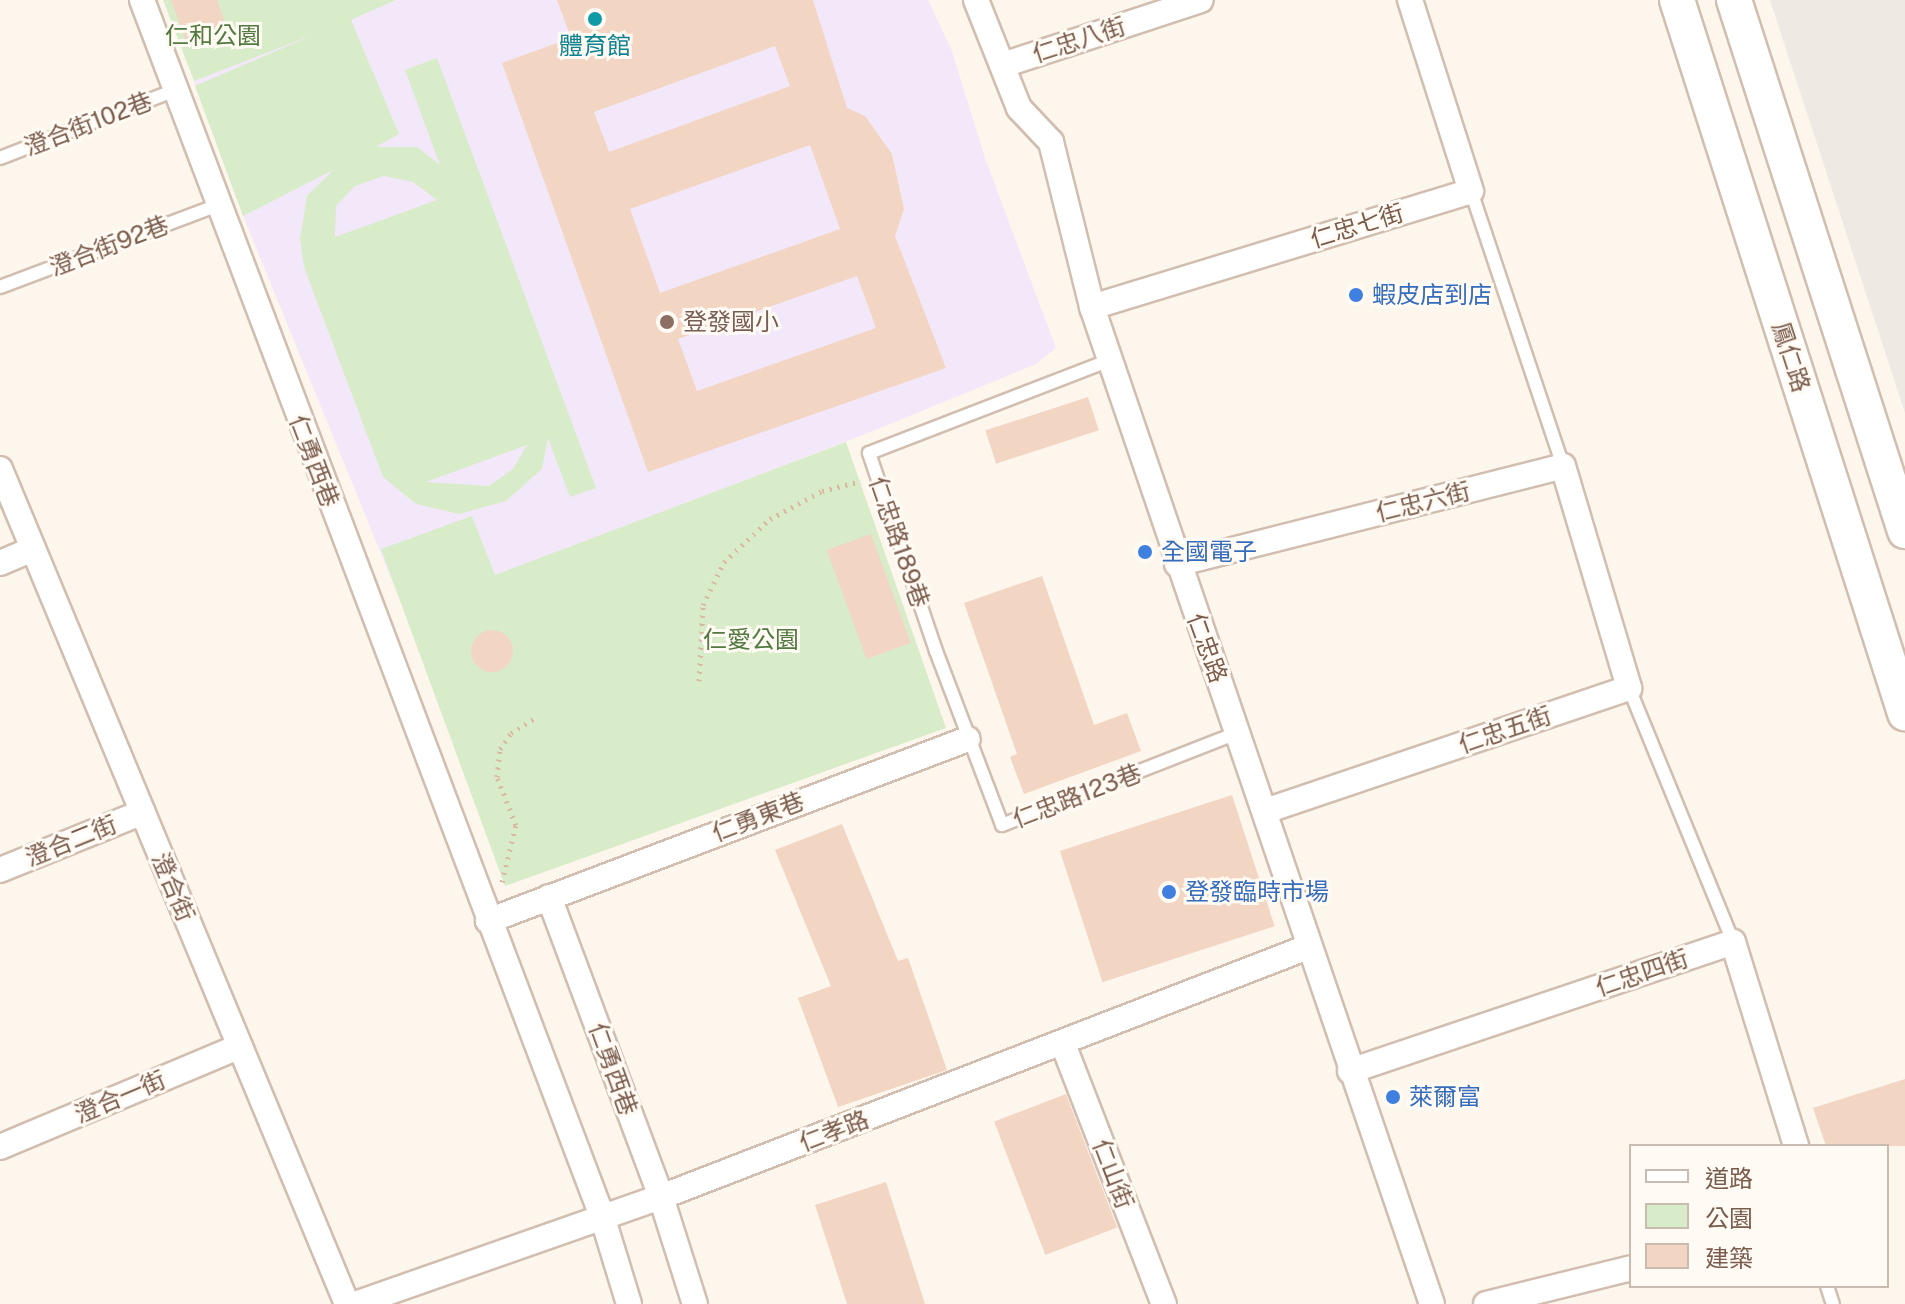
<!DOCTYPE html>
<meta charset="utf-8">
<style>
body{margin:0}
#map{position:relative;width:1905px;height:1304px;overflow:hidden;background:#fdf6ec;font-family:"Public Sans","Noto Sans TC",sans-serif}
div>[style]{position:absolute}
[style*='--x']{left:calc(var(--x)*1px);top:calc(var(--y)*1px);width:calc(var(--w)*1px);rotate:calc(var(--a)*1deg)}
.industrial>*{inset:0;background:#efe9e4}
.education>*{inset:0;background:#f3e8fa}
.green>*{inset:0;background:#d8ecc9}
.building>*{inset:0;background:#f3d5c3;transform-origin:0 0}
.round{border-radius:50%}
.path>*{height:5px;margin-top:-2.5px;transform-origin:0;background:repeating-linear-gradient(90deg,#d9b8a5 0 2px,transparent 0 8px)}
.roads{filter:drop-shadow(2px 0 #d1beb0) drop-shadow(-2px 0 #d1beb0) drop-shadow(0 2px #d1beb0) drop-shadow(0 -2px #d1beb0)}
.lane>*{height:12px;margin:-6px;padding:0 6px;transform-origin:6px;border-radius:6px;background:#fff}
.street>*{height:24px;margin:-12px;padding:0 12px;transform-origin:12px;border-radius:12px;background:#fff}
.secondary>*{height:34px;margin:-17px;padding:0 17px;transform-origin:17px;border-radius:17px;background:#fff}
.dots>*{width:22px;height:22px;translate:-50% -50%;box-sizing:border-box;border:4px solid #fffaf3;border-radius:50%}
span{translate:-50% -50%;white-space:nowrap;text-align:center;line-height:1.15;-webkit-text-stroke:6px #fffaf3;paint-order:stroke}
.park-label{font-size:24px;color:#537a41}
.street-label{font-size:24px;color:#7a5c4d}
.culture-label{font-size:24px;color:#0d838f}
.shop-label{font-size:24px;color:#366cbe}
.left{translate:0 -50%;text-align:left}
.education-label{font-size:24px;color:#785e54}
.legend{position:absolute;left:1629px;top:1144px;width:260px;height:144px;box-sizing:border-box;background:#fffaf3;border:2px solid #cabbb1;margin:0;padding:10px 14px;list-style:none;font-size:24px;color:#7a5c4d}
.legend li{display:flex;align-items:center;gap:16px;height:40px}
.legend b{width:40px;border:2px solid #cabbb1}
</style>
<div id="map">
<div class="industrial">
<i style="clip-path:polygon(1770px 0,1905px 0,1905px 413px)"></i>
</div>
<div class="education">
<i style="clip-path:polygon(396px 0,928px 0,952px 51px,985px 158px,1056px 348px,1036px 364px,863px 435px,495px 576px,402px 605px,243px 216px,194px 81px)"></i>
</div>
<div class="green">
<i style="clip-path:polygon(evenodd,163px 0,396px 0,351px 20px,399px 134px,376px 147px,417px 147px,440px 165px,405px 70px,437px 58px,596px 488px,570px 497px,548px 438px,542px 469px,506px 501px,459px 514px,416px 504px,383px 477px,304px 267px,300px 239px,307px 196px,333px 170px,243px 216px,195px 86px,315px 34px,194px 81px,163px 0,384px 176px,413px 182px,437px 200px,335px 237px,336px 206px,355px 186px,384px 176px,163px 0,527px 445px,513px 469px,489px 486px,426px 482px,527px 445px)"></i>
<i style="clip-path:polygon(846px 442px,946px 728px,505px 886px,381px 549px,472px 516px,495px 575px)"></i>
</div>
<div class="building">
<i style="clip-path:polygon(171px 0,217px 0,226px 26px,186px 41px)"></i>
<i style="clip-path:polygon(evenodd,557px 0,813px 0,847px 108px,865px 116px,892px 154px,904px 209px,895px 236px,946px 368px,648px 472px,502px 63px,571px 38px,557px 0,775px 46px,790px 86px,609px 152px,594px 112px,775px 46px,557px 0,810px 145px,840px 229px,660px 293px,630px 209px,810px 145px,557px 0,857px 276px,876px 328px,697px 391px,678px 339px,857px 276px)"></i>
<i style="left:1088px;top:397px;width:35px;height:108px;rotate:72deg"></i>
<i style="left:871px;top:534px;width:116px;height:47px;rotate:70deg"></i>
<i style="clip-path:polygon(1042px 576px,1094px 725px,1127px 713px,1141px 751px,1024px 794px,1010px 757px,1017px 754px,964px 603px)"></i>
<i class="round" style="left:471px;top:630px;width:42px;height:42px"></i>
<i style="left:1232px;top:795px;width:138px;height:181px;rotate:72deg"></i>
<i style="clip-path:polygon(842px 824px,898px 961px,908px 958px,947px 1070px,838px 1107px,798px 998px,831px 986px,775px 850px)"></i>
<i style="clip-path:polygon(1905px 1079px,1905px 1146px,1826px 1146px,1813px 1108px)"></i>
<i style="left:1066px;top:1094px;width:143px;height:77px;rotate:69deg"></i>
<i style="clip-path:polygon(886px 1182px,925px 1304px,847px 1304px,815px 1205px)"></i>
</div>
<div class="path">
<i style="--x:699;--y:681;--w:76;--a:-87"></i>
<i style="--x:703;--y:605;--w:48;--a:-64"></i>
<i style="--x:724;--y:562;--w:63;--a:-43.1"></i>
<i style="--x:770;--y:519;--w:59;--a:-28.3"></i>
<i style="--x:822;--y:491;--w:40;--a:-14.4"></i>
<i style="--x:502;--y:882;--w:59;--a:-76.2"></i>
<i style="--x:516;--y:825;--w:52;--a:-111.6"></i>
<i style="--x:497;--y:777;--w:28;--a:-84"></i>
<i style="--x:500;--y:749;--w:19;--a:-55"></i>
<i style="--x:511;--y:733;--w:28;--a:-32"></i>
</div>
<div class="roads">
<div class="lane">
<i style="--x:0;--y:158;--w:188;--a:-21.2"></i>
<i style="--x:1471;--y:191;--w:290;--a:71.5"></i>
<i style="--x:0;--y:287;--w:233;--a:-20.6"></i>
<i style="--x:1110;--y:360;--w:258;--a:158.9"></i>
<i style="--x:869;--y:453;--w:209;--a:71.3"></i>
<i style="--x:936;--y:651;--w:186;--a:69.2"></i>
<i style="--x:1002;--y:825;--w:252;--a:-21.4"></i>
<i style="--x:1629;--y:688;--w:274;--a:67.7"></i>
<i style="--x:1827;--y:1286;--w:19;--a:72"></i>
</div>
<div class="street">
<i style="--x:142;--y:0;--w:1303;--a:69.28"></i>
<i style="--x:603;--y:1219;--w:89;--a:73"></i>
<i style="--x:976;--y:0;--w:116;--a:68.3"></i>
<i style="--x:1019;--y:108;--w:47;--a:46.7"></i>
<i style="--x:1051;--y:142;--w:170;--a:76"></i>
<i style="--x:1092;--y:307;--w:1053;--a:71.17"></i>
<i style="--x:1003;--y:65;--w:208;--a:-18.2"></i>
<i style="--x:1092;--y:307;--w:396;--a:-17"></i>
<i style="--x:1471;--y:191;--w:201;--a:-107.7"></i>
<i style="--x:0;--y:469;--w:904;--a:67.43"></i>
<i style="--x:0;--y:563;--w:36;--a:-23"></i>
<i style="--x:1177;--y:564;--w:398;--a:-14.2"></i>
<i style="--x:1563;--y:466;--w:232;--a:73.4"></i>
<i style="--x:1629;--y:688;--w:384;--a:161.3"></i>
<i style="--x:0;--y:870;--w:154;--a:-22.1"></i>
<i style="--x:549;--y:897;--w:320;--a:69.5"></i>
<i style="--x:661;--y:1197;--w:112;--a:72.4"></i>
<i style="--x:488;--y:921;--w:513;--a:-20.77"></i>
<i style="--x:1063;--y:1044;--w:279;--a:68.8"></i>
<i style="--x:1350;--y:1071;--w:404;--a:-18.6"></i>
<i style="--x:1733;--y:942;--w:214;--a:72.8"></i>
<i style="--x:0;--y:1147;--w:260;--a:-22.8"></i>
<i style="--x:355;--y:1304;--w:324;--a:-19.3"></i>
<i style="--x:661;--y:1197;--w:694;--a:-21.13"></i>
<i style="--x:1486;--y:1304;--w:149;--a:-13.9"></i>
</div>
<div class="secondary">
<i style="--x:1677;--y:0;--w:749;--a:72.27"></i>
<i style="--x:1734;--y:0;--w:558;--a:72.15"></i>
</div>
</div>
<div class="dots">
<i style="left:595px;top:19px;background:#0f9aa8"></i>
<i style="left:1356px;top:295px;background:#3f7fe0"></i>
<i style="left:667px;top:322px;background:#8d6e63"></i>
<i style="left:1145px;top:552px;background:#3f7fe0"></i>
<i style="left:1169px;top:892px;background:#3f7fe0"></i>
<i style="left:1393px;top:1097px;background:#3f7fe0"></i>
</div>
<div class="park-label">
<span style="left:213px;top:36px">仁和公園</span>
<span style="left:751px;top:640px">仁愛公園</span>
</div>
<div class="street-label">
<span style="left:1079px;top:40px;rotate:-18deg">仁忠八街</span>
<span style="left:88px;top:124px;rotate:-21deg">澄合街102巷</span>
<span style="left:1357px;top:226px;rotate:-17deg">仁忠七街</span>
<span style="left:109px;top:246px;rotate:-21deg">澄合街92巷</span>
<span style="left:1791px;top:357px;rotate:72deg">鳳仁路</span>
<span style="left:314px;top:461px;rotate:69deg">仁勇西巷</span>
<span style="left:1423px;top:502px;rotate:-14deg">仁忠六街</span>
<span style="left:899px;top:542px;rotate:71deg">仁忠路189巷</span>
<span style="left:1207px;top:648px;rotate:70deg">仁忠路</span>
<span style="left:1505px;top:730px;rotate:-19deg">仁忠五街</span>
<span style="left:1077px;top:796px;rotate:-21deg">仁忠路123巷</span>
<span style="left:758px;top:817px;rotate:-21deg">仁勇東巷</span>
<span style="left:71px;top:841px;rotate:-22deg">澄合二街</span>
<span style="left:173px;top:887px;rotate:67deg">澄合街</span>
<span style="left:1642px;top:973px;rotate:-19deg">仁忠四街</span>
<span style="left:613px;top:1069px;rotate:70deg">仁勇西巷</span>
<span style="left:120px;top:1097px;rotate:-23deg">澄合一街</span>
<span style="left:834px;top:1131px;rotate:-21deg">仁孝路</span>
<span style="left:1113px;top:1174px;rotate:69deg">仁山街</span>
</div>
<div class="culture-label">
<span style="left:595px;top:46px">體育館</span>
</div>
<div class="shop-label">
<span class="left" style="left:1372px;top:295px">蝦皮店到店</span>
<span class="left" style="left:1161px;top:552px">全國電子</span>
<span class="left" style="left:1185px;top:892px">登發臨時市場</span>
<span class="left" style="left:1409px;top:1097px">萊爾富</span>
</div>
<div class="education-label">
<span class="left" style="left:683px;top:322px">登發國小</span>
</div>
<ul class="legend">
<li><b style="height:10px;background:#fff"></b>道路</li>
<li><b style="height:22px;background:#d8ecc9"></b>公園</li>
<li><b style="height:22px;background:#f3d5c3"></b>建築</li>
</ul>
</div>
